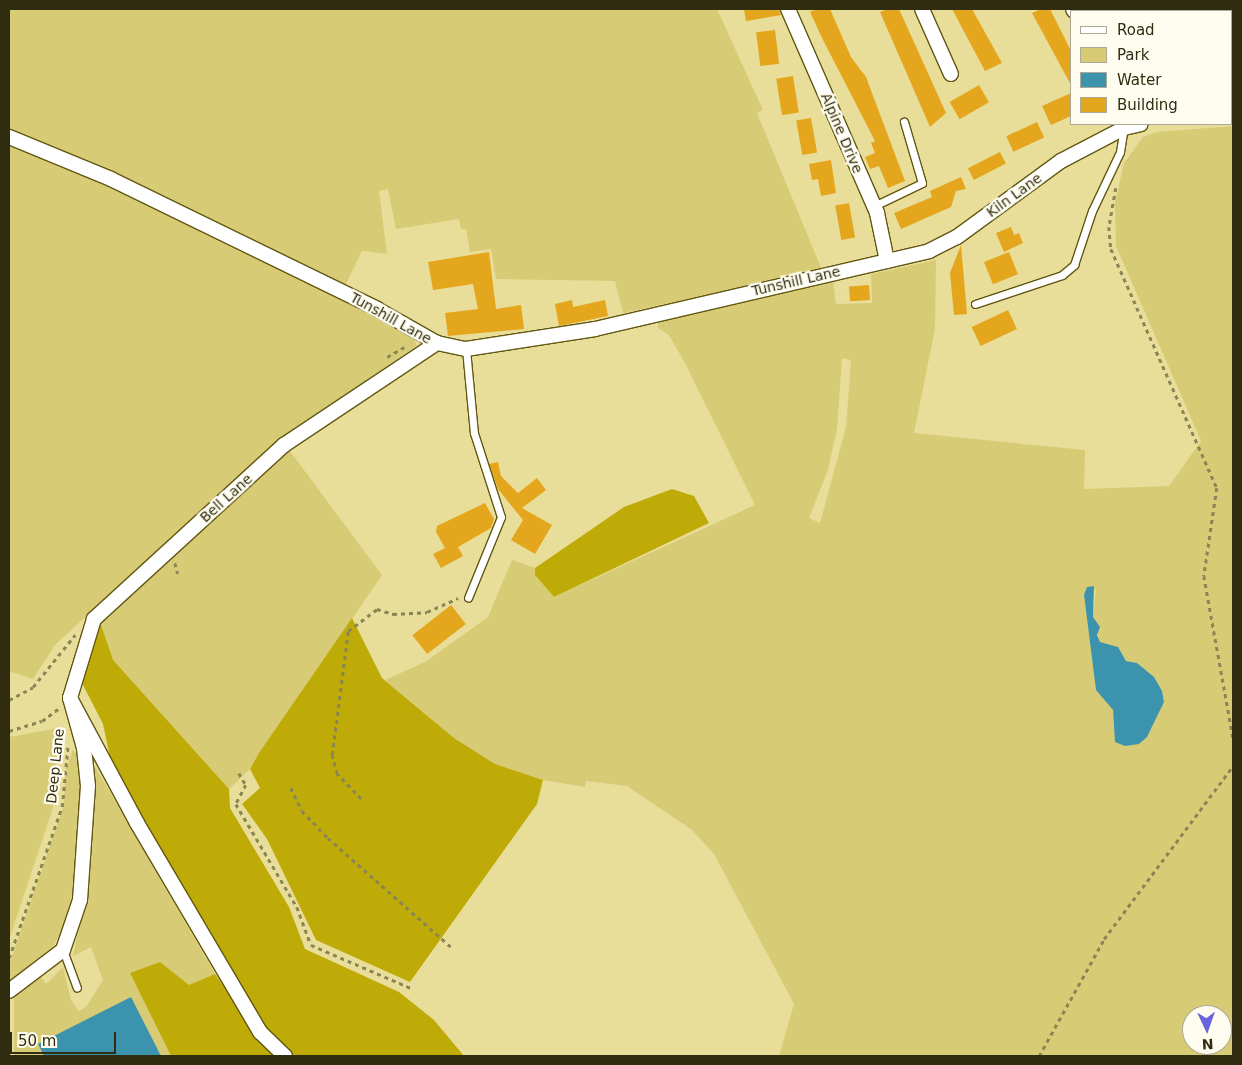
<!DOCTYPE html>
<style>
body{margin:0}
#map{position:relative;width:1242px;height:1065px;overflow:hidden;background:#e8de9a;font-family:"DejaVu Sans",sans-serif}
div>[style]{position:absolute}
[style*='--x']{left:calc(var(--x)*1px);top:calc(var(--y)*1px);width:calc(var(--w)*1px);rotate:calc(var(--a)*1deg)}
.green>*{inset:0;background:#d8cb76}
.forest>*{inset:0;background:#bfab08}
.water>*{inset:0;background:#3b93ad}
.building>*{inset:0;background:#e4a61c;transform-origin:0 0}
.path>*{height:2.5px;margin-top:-1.25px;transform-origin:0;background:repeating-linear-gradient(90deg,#8b8454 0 4px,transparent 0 8px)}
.roads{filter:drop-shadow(1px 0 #615711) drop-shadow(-1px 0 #615711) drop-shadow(0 1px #615711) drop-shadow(0 -1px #615711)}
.lane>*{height:7px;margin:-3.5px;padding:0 3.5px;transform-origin:3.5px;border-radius:3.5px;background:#fff}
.street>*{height:14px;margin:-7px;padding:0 7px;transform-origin:7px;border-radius:7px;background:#fff}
span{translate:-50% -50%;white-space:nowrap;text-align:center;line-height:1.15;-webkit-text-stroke:4.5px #fffdf0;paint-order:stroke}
.street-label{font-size:14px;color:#302c10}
.frame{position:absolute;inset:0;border:10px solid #302c10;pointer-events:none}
.legend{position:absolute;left:1070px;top:10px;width:162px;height:115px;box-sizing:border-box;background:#fffdf0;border:1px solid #aca996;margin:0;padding:6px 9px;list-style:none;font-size:15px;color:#302c10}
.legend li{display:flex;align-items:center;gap:10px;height:25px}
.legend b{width:25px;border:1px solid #aca996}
.north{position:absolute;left:1182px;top:1005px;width:50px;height:50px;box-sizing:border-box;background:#fffdf0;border:1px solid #aca996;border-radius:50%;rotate:177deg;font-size:14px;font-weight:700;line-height:20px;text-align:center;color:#302c10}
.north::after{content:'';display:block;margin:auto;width:18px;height:22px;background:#6864dd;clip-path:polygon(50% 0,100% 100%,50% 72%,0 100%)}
.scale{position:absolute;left:10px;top:1032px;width:106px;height:22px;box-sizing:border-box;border:2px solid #302c10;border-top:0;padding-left:6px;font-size:15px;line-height:18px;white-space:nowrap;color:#302c10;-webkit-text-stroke:4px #fffdf0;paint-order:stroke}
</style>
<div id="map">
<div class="green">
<i style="clip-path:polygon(9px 9px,717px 9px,763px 110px,757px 113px,822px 270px,623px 313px,615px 281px,496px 279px,491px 249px,470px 252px,466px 229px,461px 229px,459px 219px,396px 229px,388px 189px,379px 191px,387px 254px,362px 251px,345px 286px,235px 236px,112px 172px,9px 131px)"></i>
<i style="clip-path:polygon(evenodd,1233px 126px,1233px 1056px,779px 1056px,794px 1004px,714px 854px,692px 830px,627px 786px,586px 781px,585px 787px,543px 780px,495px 764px,454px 738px,385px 680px,425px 662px,488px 617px,512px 560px,535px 568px,535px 575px,554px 597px,755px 505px,686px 365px,669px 335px,658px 328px,658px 318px,833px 281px,836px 304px,872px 303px,871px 274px,936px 260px,935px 329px,914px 433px,1085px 450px,1084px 489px,1169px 486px,1201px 441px,1116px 246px,1115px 202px,1124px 163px,1143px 137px,1156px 132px,1233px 126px,842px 358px,851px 360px,846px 427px,820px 523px,809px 518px,828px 470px,837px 429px,842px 358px,1233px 126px,1096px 589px,1093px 617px,1100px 642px,1118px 647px,1126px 661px,1137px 663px,1162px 691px,1164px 702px,1147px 737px,1115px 742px,1113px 710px,1096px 689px,1084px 595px,1096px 589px,1233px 126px,1192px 1015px,1222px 1015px,1222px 1045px,1192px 1045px,1192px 1015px)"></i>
<i style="clip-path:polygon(9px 146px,74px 168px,239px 251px,304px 279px,387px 320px,412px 336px,417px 345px,286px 437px,236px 478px,55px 645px,33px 679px,9px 671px)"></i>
<i style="clip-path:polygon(290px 451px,382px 575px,250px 769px,229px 789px,112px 660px,100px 622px)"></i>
<i style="clip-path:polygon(59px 728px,53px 808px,9px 940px,9px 737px)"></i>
<i style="clip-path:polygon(73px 749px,78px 758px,81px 789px,70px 918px,53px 946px,9px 982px,9px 965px,64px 805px,66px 769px)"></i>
<i style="clip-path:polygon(89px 756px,215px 974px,189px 986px,160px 963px,130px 973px,171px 1056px,14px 1056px,14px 995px,39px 974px,46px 984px,63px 967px,71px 1000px,79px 1011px,86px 1007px,103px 980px,91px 947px,73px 956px,85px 899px)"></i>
</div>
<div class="forest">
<i style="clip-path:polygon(672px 489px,694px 496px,709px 523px,554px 597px,535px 575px,535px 568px,624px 507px)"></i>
<i style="clip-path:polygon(352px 618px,382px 678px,454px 738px,495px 764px,543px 780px,537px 804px,410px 982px,316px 940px,267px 839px,242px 804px,260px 788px,250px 769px,259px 753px)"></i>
<i style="clip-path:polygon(100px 622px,113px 660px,229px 789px,230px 808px,289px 907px,305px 949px,399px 992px,434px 1020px,464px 1056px,290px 1056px,266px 1032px,244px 1001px,111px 762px,103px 724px,82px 683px)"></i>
<i style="clip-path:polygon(160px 962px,189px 985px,215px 974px,273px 1056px,171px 1056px,130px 973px)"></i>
</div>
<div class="water">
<i style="clip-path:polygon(1094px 586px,1093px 617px,1100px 627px,1097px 635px,1100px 642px,1118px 647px,1126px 661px,1137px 663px,1154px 677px,1162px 691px,1164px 702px,1147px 737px,1139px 744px,1125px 746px,1115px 742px,1113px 710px,1096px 690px,1084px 595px,1087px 587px)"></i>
<i style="clip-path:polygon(131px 997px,161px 1056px,44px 1056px,38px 1044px)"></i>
</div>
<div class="building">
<i style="clip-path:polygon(744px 9px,779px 9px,781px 15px,746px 21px)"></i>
<i style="clip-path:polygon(817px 9px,830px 9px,851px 57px,866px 77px,905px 181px,888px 188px,879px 166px,870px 169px,865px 157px,875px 153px,871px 143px,875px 141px,823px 40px,810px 12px)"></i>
<i style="clip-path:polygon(888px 9px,899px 9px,946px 113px,930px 127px,880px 12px)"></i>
<i style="clip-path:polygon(952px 9px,972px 9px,1002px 63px,985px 71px)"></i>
<i style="clip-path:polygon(1041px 9px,1050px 9px,1071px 51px,1071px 85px,1032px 13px)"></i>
<i style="left:775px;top:30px;width:34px;height:19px;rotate:83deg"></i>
<i style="left:793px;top:76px;width:37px;height:17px;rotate:81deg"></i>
<i style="left:979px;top:85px;width:20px;height:34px;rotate:60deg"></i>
<i style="clip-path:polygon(1071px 93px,1071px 116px,1051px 125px,1042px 106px)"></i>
<i style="left:811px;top:118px;width:35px;height:15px;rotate:80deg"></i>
<i style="left:1037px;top:122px;width:17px;height:34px;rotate:65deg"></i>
<i style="left:1000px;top:152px;width:13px;height:36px;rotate:63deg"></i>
<i style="clip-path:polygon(831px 160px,836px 193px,821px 196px,818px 179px,812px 180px,809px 164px)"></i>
<i style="clip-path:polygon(961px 177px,966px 189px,956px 191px,951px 207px,901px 229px,894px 213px,932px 197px,930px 191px)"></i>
<i style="left:849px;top:203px;width:35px;height:14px;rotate:80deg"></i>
<i style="clip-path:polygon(1011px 227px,1014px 235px,1019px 233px,1023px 243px,1004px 252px,996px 233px)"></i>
<i style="clip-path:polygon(961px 245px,967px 314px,954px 315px,950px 273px)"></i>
<i style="clip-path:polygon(489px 252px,496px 309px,521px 305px,524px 329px,448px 336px,445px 313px,478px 309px,473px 284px,433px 290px,428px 262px)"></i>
<i style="left:1009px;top:252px;width:24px;height:27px;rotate:68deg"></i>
<i style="left:869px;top:285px;width:15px;height:20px;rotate:86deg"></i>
<i style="clip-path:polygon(572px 300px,573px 307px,605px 300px,608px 316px,559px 326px,555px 304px)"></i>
<i style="left:1008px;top:310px;width:21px;height:40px;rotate:65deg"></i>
<i style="clip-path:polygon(498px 462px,501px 476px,518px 493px,537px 478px,546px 490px,522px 508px,552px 525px,535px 554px,511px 540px,523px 520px,498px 489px,489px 464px)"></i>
<i style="clip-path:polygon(485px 503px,494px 519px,491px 528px,458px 547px,463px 556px,441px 568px,433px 554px,445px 548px,436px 532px,437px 526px)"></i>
<i style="left:451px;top:605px;width:24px;height:49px;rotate:52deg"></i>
</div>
<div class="path">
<i style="--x:1116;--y:188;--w:40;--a:100"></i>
<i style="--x:1109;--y:227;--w:22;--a:85"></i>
<i style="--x:1111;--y:249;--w:261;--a:66.1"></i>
<i style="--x:1217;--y:488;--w:89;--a:98.4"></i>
<i style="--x:1204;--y:576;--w:164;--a:79.8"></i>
<i style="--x:387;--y:357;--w:20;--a:-30"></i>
<i style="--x:175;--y:563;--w:11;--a:75"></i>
<i style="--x:9;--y:700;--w:27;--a:-28"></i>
<i style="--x:33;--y:687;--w:67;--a:-51.1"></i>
<i style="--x:9;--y:731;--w:34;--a:-17"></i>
<i style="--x:42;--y:721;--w:21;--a:-37"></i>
<i style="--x:239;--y:773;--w:14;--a:60"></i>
<i style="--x:246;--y:785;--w:21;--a:118"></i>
<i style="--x:236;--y:804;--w:120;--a:59.4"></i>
<i style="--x:297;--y:907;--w:40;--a:69.8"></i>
<i style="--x:311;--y:945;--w:111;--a:23.3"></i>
<i style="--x:291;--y:788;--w:25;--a:64"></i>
<i style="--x:302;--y:811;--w:37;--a:46"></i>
<i style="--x:328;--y:838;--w:164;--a:41.5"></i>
<i style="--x:361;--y:799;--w:35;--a:-134"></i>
<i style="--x:337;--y:774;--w:20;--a:-105"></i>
<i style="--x:332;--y:755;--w:125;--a:-82.6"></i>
<i style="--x:348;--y:631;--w:36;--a:-37"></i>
<i style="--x:377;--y:609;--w:17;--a:17"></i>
<i style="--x:393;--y:614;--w:34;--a:-3"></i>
<i style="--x:427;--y:612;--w:34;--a:-24"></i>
<i style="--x:9;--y:958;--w:160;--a:-70.7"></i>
<i style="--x:62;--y:807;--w:63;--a:-84.6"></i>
<i style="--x:9;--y:1053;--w:3;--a:90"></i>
<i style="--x:1039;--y:1056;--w:134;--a:-60.9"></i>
<i style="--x:1104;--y:939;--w:216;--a:-53.3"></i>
</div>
<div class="roads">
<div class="lane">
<i style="--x:874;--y:206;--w:53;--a:-25.6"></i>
<i style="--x:922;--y:183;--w:64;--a:-106.4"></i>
<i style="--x:975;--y:304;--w:92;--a:-18.4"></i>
<i style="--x:1062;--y:275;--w:16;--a:-40"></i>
<i style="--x:1074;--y:265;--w:57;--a:-71.6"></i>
<i style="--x:1092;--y:211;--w:65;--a:-64.6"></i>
<i style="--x:1120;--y:152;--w:24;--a:-81"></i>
<i style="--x:466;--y:349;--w:84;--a:84.6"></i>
<i style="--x:474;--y:433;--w:88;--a:72.2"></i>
<i style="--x:501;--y:517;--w:87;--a:112.2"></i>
<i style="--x:63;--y:950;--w:40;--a:69.8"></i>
</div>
<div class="street">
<i style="--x:788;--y:9;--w:223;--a:66.4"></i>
<i style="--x:877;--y:213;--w:49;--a:78.2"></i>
<i style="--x:922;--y:9;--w:71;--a:66"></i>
<i style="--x:1073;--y:9;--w:2;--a:63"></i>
<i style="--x:1131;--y:11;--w:7;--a:-16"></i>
<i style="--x:1231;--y:113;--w:2;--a:0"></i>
<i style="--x:9;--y:137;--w:110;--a:22.4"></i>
<i style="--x:111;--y:179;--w:296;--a:26"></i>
<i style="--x:377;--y:309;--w:69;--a:29.5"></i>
<i style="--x:437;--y:343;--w:30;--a:12"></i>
<i style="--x:466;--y:349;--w:131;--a:-8.8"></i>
<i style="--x:595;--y:329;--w:343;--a:-13.1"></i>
<i style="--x:929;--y:251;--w:31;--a:-27"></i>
<i style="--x:957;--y:237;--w:129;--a:-36.2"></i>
<i style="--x:1061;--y:161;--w:71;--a:-27.6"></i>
<i style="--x:1124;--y:128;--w:17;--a:-13"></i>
<i style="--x:70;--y:698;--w:83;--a:-73.1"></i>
<i style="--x:94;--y:619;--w:258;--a:-42.5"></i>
<i style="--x:284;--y:445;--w:184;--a:-33.7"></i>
<i style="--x:9;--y:991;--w:68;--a:-37.2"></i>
<i style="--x:63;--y:950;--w:53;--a:-71.2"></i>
<i style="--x:80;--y:900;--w:114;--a:-86"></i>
<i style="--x:88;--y:786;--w:38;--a:-96"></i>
<i style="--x:84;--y:748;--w:52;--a:-105.6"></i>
<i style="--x:70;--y:698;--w:142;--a:61.8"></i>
<i style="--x:137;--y:823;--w:243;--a:59.5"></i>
<i style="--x:260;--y:1032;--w:35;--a:44"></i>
</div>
</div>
<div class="street-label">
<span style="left:842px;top:133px;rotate:67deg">Alpine Drive</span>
<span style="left:1014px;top:195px;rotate:-36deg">Kiln Lane</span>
<span style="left:796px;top:281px;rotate:-13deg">Tunshill Lane</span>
<span style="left:391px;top:318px;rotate:29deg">Tunshill Lane</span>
<span style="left:226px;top:498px;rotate:-42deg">Bell Lane</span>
<span style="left:55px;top:766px;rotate:-84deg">Deep Lane</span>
</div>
<div class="frame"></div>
<ul class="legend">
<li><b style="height:6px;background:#fff"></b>Road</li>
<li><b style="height:14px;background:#d8cb76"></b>Park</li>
<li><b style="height:14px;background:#3b93ad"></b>Water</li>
<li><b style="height:14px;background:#e4a61c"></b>Building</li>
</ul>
<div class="north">N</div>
<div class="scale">50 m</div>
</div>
